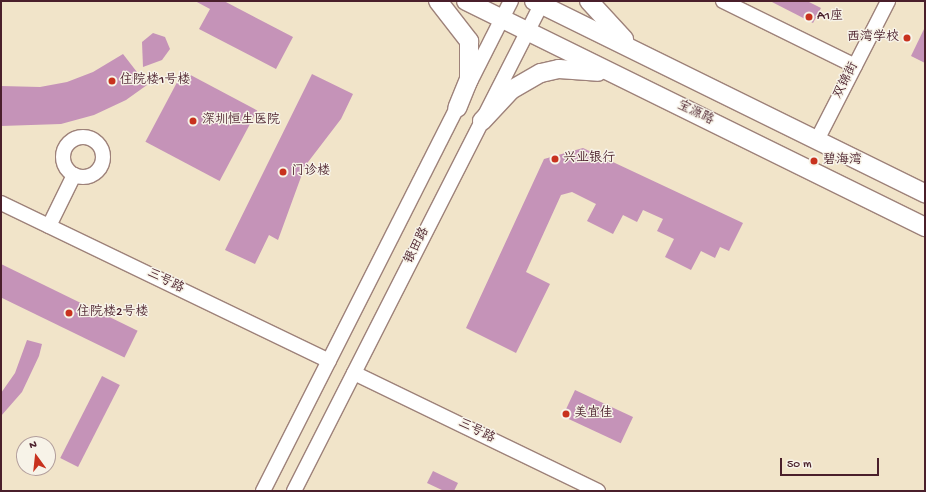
<!DOCTYPE html>
<meta charset="utf-8">
<style>
body{margin:0}
#map{position:relative;width:926px;height:492px;overflow:hidden;background:#f1e4c9;font-family:"Gochi Hand","LXGW WenKai TC",sans-serif}
div>[style]{position:absolute}
[style*='--x']{left:calc(var(--x)*1px);top:calc(var(--y)*1px);width:calc(var(--w)*1px);rotate:calc(var(--a)*1deg)}
.building>*{inset:0;background:#c593b8;transform-origin:0 0}
.roads{filter:drop-shadow(1px 0 #9e827a) drop-shadow(-1px 0 #9e827a) drop-shadow(0 1px #9e827a) drop-shadow(0 -1px #9e827a)}
.minor>*{height:14px;margin:-7px;padding:0 7px;transform-origin:7px;border-radius:7px;background:#fff}
.minor>.ring{margin:-7px;padding:0;box-sizing:content-box;background:none;border:14px solid #fff;border-radius:50%}
.major>*{height:18px;margin:-9px;padding:0 9px;transform-origin:9px;border-radius:9px;background:#fff}
.dots>*{width:11px;height:11px;translate:-50% -50%;box-sizing:border-box;border:2px solid #f7f3e8;border-radius:50%}
span{translate:-50% -50%;white-space:nowrap;text-align:center;line-height:1.15;-webkit-text-stroke:3px #f7f3e8;paint-order:stroke}
.poi-label{font-size:13px;color:#4a1f2b}
.left{translate:0 -50%;text-align:left}
.right{translate:-100% -50%;text-align:right}
.street-label{font-size:13px;color:#4a1f2b}
.frame{position:absolute;inset:0;border:2px solid #4a1f2b;pointer-events:none}
.north{position:absolute;left:16px;top:436px;width:40px;height:40px;box-sizing:border-box;background:#f7f3e8;border:1px solid #b29e9c;border-radius:50%;rotate:345deg;font-size:11px;font-weight:700;line-height:16px;text-align:center;color:#4a1f2b}
.north::after{content:'';display:block;margin:auto;width:14px;height:18px;background:#c8321e;clip-path:polygon(50% 0,100% 100%,50% 72%,0 100%)}
.scale{position:absolute;left:780px;top:458px;width:99px;height:18px;box-sizing:border-box;border:2px solid #4a1f2b;border-top:0;padding-left:5px;font-size:12px;line-height:14px;white-space:nowrap;color:#4a1f2b;-webkit-text-stroke:3px #f7f3e8;paint-order:stroke}
</style>
<div id="map">
<div class="building">
<i style="clip-path:polygon(195px 1px,224px 1px,293px 37px,276px 69px,199px 29px,210px 9px)"></i>
<i style="clip-path:polygon(770px 1px,807px 1px,821px 8px,813px 23px)"></i>
<i style="clip-path:polygon(925px 27px,925px 63px,911px 56px)"></i>
<i style="clip-path:polygon(153px 33px,165px 37px,170px 49px,162px 60px,143px 67px,142px 42px)"></i>
<i style="clip-path:polygon(123px 54px,147px 85px,126px 100px,94px 115px,61px 124px,1px 126px,1px 86px,40px 87px,67px 82px,93px 72px)"></i>
<i style="left:183px;top:71px;width:84px;height:80px;rotate:28deg"></i>
<i style="clip-path:polygon(312px 74px,353px 94px,341px 119px,305px 166px,278px 240px,269px 235px,255px 264px,225px 250px)"></i>
<i style="clip-path:polygon(583px 148px,743px 223px,729px 251px,720px 247px,715px 258px,701px 251px,691px 270px,665px 257px,674px 239px,657px 231px,663px 219px,643px 210px,637px 222px,623px 215px,613px 234px,587px 221px,596px 204px,572px 192px,561px 195px,526px 272px,550px 284px,516px 353px,466px 328px,544px 159px)"></i>
<i style="left:1px;top:264px;width:152px;height:30px;rotate:26deg"></i>
<i style="clip-path:polygon(27px 340px,42px 344px,39px 356px,22px 392px,1px 416px,1px 393px,15px 373px)"></i>
<i style="left:102px;top:376px;width:20px;height:92px;rotate:27deg"></i>
<i style="left:575px;top:390px;width:64px;height:29px;rotate:25deg"></i>
<i style="clip-path:polygon(433px 471px,458px 483px,454px 491px,444px 491px,427px 483px)"></i>
</div>
<div class="roads">
<div class="minor">
<i style="--x:723;--y:1;--w:147;--a:26.2"></i>
<i class="ring" style="left:63px;top:137px;width:26px;height:26px"></i>
<i style="--x:817;--y:140;--w:156;--a:-62.9"></i>
<i style="--x:1;--y:203;--w:364;--a:25.7"></i>
<i style="--x:49;--y:226;--w:57;--a:-63.9"></i>
<i style="--x:354;--y:373;--w:271;--a:25.8"></i>
<i style="--x:263;--y:491;--w:549;--a:-63.16"></i>
<i style="--x:294;--y:491;--w:550;--a:-63.06"></i>
</div>
<div class="major">
<i style="--x:438;--y:1;--w:51;--a:52.2"></i>
<i style="--x:469;--y:41;--w:38;--a:90"></i>
<i style="--x:469;--y:79;--w:31;--a:112"></i>
<i style="--x:466;--y:1;--w:512;--a:26.21"></i>
<i style="--x:534;--y:1;--w:436;--a:26.2"></i>
<i style="--x:589;--y:1;--w:52;--a:47.4"></i>
<i style="--x:482;--y:121;--w:42;--a:-46.9"></i>
<i style="--x:511;--y:90;--w:34;--a:-30"></i>
<i style="--x:541;--y:73;--w:18;--a:-13"></i>
<i style="--x:559;--y:69;--w:39;--a:4"></i>
</div>
</div>
<div class="dots">
<i style="left:809px;top:17px;background:#c8321e"></i>
<i style="left:907px;top:38px;background:#c8321e"></i>
<i style="left:112px;top:81px;background:#c8321e"></i>
<i style="left:193px;top:121px;background:#c8321e"></i>
<i style="left:555px;top:159px;background:#c8321e"></i>
<i style="left:814px;top:161px;background:#c8321e"></i>
<i style="left:283px;top:172px;background:#c8321e"></i>
<i style="left:69px;top:313px;background:#c8321e"></i>
<i style="left:566px;top:414px;background:#c8321e"></i>
</div>
<div class="poi-label">
<span class="left" style="left:817px;top:17px">A1座</span>
<span class="right" style="left:899px;top:38px">西湾学校</span>
<span class="left" style="left:120px;top:81px">住院楼1号楼</span>
<span class="left" style="left:202px;top:121px">深圳恒生医院</span>
<span class="left" style="left:563px;top:159px">兴业银行</span>
<span class="left" style="left:823px;top:161px">碧海湾</span>
<span class="left" style="left:291px;top:172px">门诊楼</span>
<span class="left" style="left:77px;top:313px">住院楼2号楼</span>
<span class="left" style="left:574px;top:414px">美宜佳</span>
</div>
<div class="street-label">
<span style="left:847px;top:81px;rotate:-63deg">双锦街</span>
<span style="left:695px;top:114px;rotate:26deg">宝源路</span>
<span style="left:418px;top:246px;rotate:-63deg">银田路</span>
<span style="left:165px;top:282px;rotate:26deg">三号路</span>
<span style="left:476px;top:432px;rotate:26deg">三号路</span>
</div>
<div class="frame"></div>
<div class="north">N</div>
<div class="scale">50 m</div>
</div>
